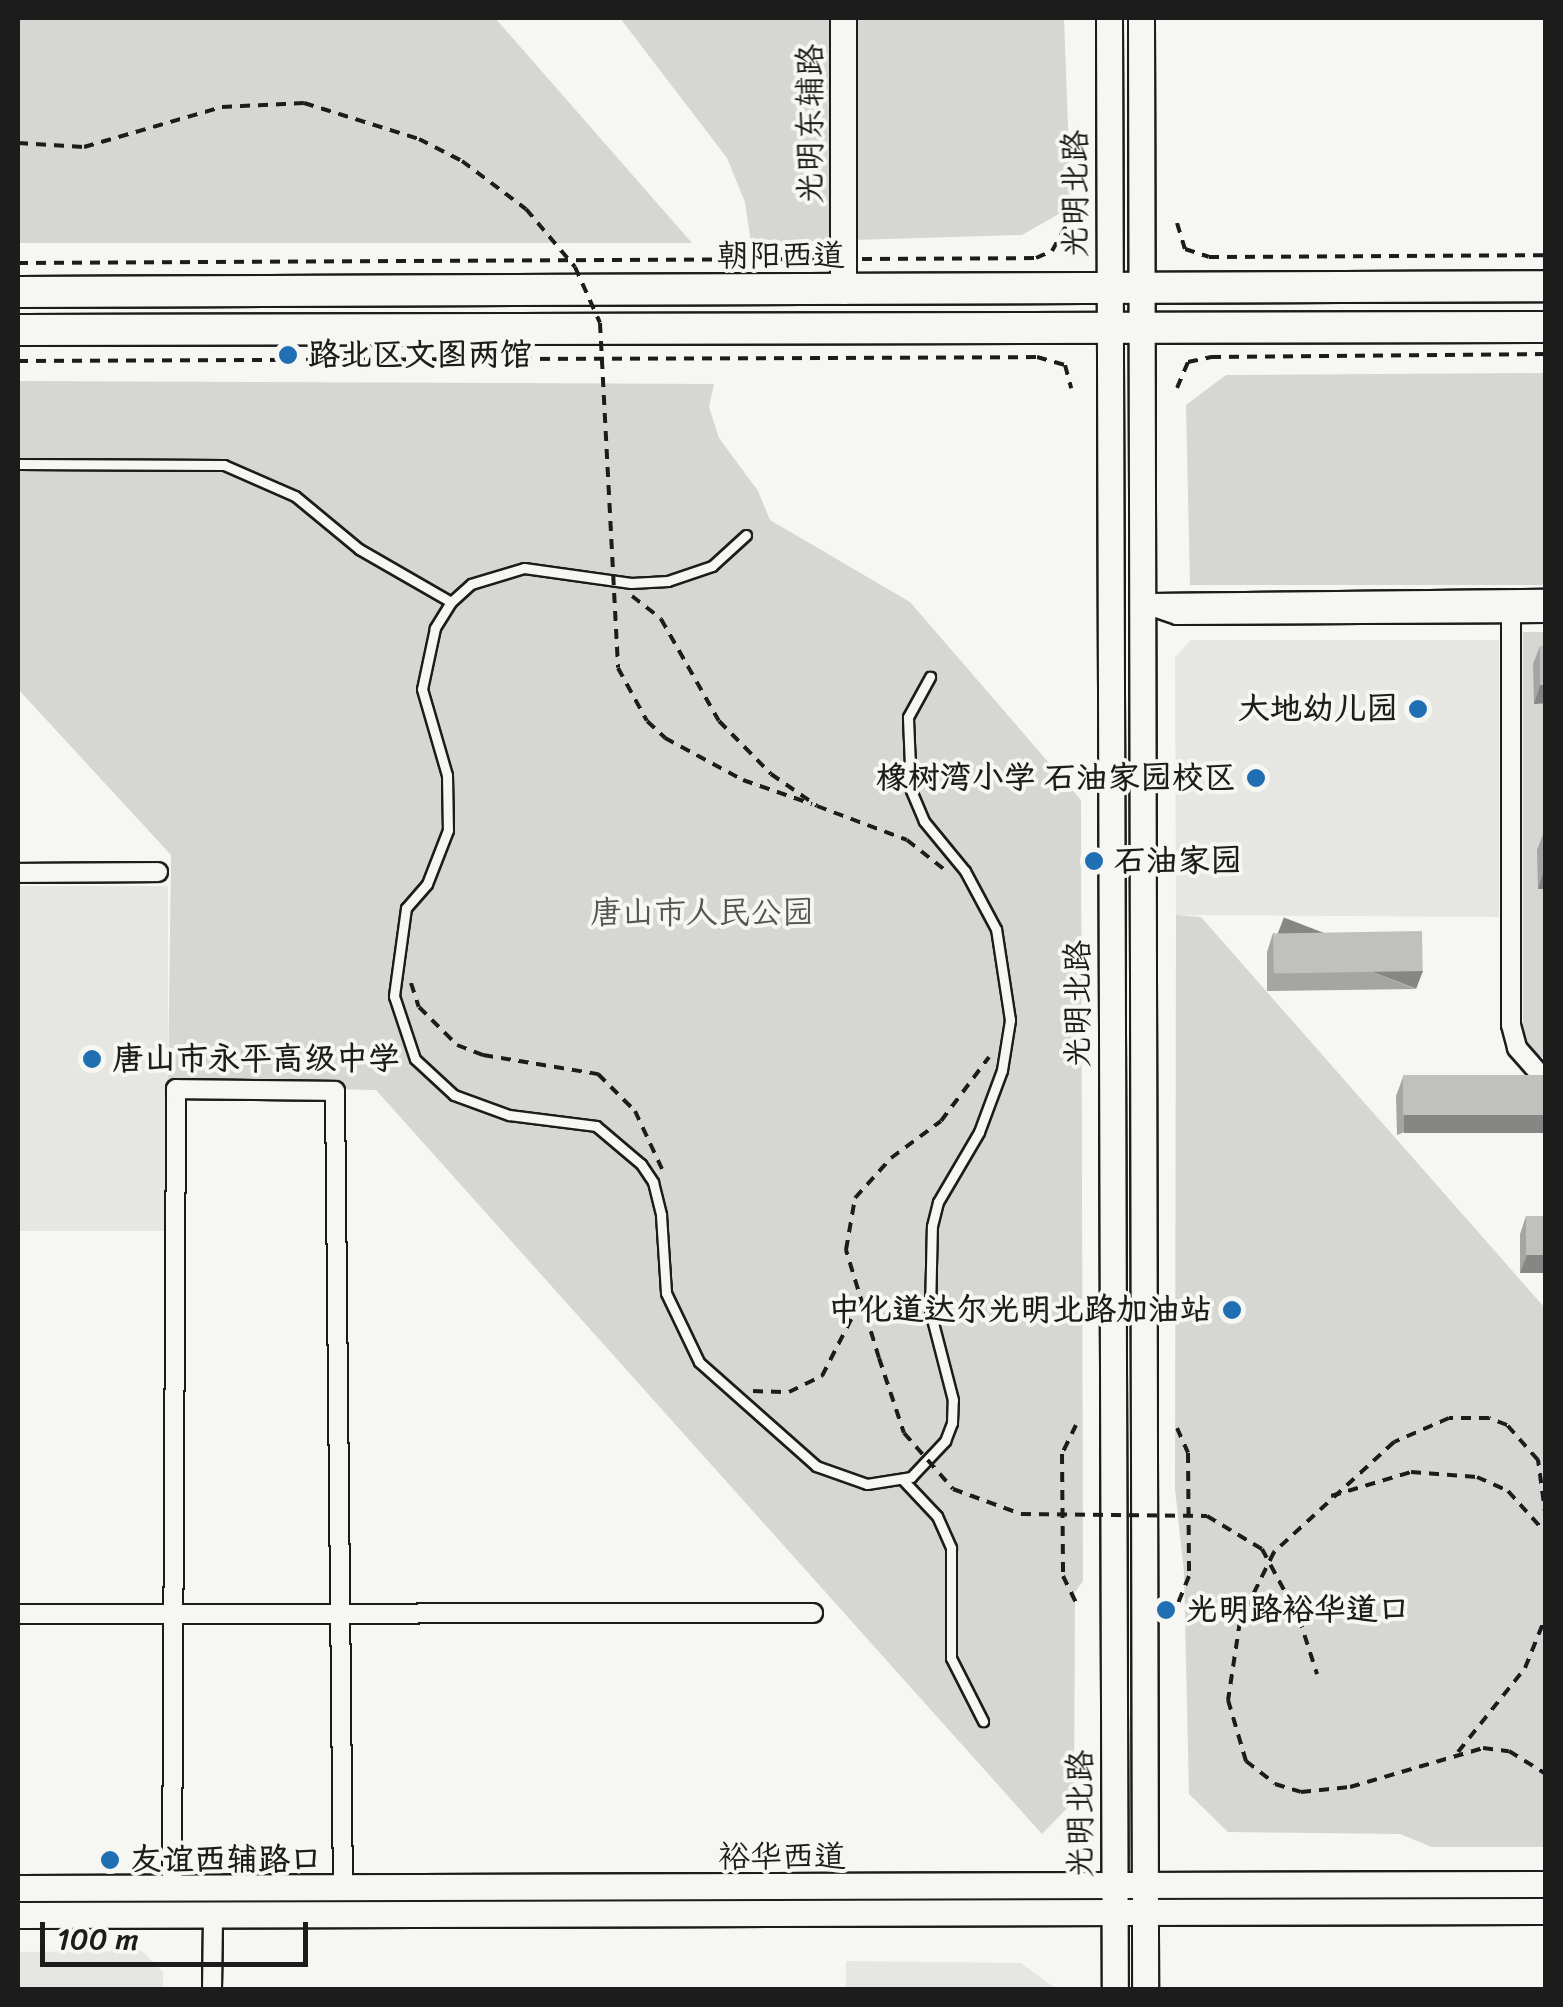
<!DOCTYPE html>
<meta charset="utf-8">
<style>
body{margin:0}
#map{position:relative;width:1563px;height:2007px;overflow:hidden;background:#f6f6f2;font-family:Sriracha,"LXGW WenKai TC",sans-serif}
div>[style]{position:absolute}
[style*='--x']{left:calc(var(--x)*1px);top:calc(var(--y)*1px);width:calc(var(--w)*1px);rotate:calc(var(--a)*1deg)}
.built>*{inset:0;background:#e6e6e2;transform-origin:0 0}
.green>*{inset:0;background:#d6d6d2;transform-origin:0 0}
.path>*{height:4px;margin-top:-2px;transform-origin:0;background:repeating-linear-gradient(90deg,#1c1c1c 0 10px,transparent 0 18px)}
.roads{filter:drop-shadow(2px 0 #1c1c1c) drop-shadow(-2px 0 #1c1c1c) drop-shadow(0 2px #1c1c1c) drop-shadow(0 -2px #1c1c1c)}
.lane>*{height:9px;margin:-4.5px;padding:0 4.5px;transform-origin:4.5px;border-radius:4.5px;background:#f6f6f2}
.street>*{height:18px;margin:-9px;padding:0 9px;transform-origin:9px;border-radius:9px;background:#f6f6f2}
.secondary>*{height:25px;margin:-12.5px;padding:0 12.5px;transform-origin:12.5px;border-radius:12.5px;background:#f6f6f2}
.primary>*{height:30px;margin:-15px;padding:0 15px;transform-origin:15px;border-radius:15px;background:#f6f6f2}
.path-bridge>*{height:4px;margin-top:-2px;transform-origin:0;background:repeating-linear-gradient(90deg,#1c1c1c 0 10px,transparent 0 18px)}
.wall>*{inset:0;background:#a5a5a3}
.shaded-wall>*{inset:0;background:#868684;transform-origin:0 0}
.building>*{inset:0;background:#c0c0bd;transform-origin:0 0}
.dots>*{width:28px;height:28px;translate:-50% -50%;box-sizing:border-box;border:5px solid #f6f6f2;border-radius:50%}
span{translate:-50% -50%;white-space:nowrap;text-align:center;line-height:1.15;-webkit-text-stroke:8px #f6f6f2;paint-order:stroke}
.street-label{font-size:32px;color:#1c1c1c}
.poi-label{font-size:32px;color:#1c1c1c;font-weight:700}
.left{translate:0 -50%;text-align:left}
.right{translate:-100% -50%;text-align:right}
.park-label{font-size:32px;color:#545453}
.frame{position:absolute;inset:0;border:20px solid #1c1c1c;pointer-events:none}
.scale{position:absolute;left:40px;top:1922px;width:268px;height:45px;box-sizing:border-box;border:5px solid #1c1c1c;border-top:0;padding-left:12px;font-size:30px;line-height:35px;white-space:nowrap;color:#1c1c1c;-webkit-text-stroke:8px #f6f6f2;paint-order:stroke}
</style>
<div id="map">
<div class="built">
<i style="clip-path:polygon(1191px 640px,1499px 640px,1499px 917px,1176px 915px,1175px 657px)"></i>
<i style="left:18px;top:886px;width:150px;height:345px"></i>
<i style="clip-path:polygon(142px 1951px,163px 1972px,163px 1989px,18px 1989px,18px 1952px)"></i>
<i style="clip-path:polygon(846px 1961px,1021px 1963px,1056px 1989px,846px 1989px)"></i>
</div>
<div class="green">
<i style="clip-path:polygon(18px 18px,495px 18px,692px 243px,18px 243px)"></i>
<i style="clip-path:polygon(620px 18px,1064px 18px,1071px 207px,1022px 235px,751px 243px,745px 202px,727px 158px)"></i>
<i style="clip-path:polygon(1545px 373px,1545px 585px,1190px 585px,1186px 405px,1226px 375px)"></i>
<i style="clip-path:polygon(18px 381px,714px 384px,709px 407px,719px 438px,758px 491px,770px 520px,910px 602px,1081px 800px,1083px 1581px,1075px 1592px,1074px 1801px,1042px 1834px,376px 1090px,168px 1086px,171px 855px,18px 689px)"></i>
<i style="left:1545px;top:632px;width:425px;height:22px;rotate:90deg"></i>
<i style="clip-path:polygon(1176px 915px,1201px 917px,1545px 1308px,1545px 1847px,1432px 1847px,1400px 1834px,1228px 1832px,1189px 1794px,1184px 1572px,1175px 1489px)"></i>
</div>
<div class="path">
<i style="--x:1177;--y:223;--w:27;--a:73"></i>
<i style="--x:1185;--y:249;--w:25;--a:18"></i>
<i style="--x:1209;--y:257;--w:337;--a:-0.3"></i>
<i style="--x:862;--y:259;--w:174;--a:-0.3"></i>
<i style="--x:1036;--y:258;--w:17;--a:-24"></i>
<i style="--x:1052;--y:251;--w:31;--a:-61"></i>
<i style="--x:18;--y:263;--w:805;--a:-0.28"></i>
<i style="--x:18;--y:361;--w:1019;--a:-0.22"></i>
<i style="--x:1037;--y:357;--w:29;--a:16"></i>
<i style="--x:1065;--y:365;--w:24;--a:75"></i>
<i style="--x:1177;--y:388;--w:28;--a:-67"></i>
<i style="--x:1188;--y:362;--w:24;--a:-12"></i>
<i style="--x:1211;--y:357;--w:335;--a:-0.5"></i>
<i style="--x:632;--y:596;--w:37;--a:38"></i>
<i style="--x:661;--y:619;--w:117;--a:60.4"></i>
<i style="--x:719;--y:721;--w:74;--a:45.5"></i>
<i style="--x:771;--y:774;--w:56;--a:34.8"></i>
<i style="--x:817;--y:806;--w:96;--a:20.7"></i>
<i style="--x:907;--y:840;--w:48;--a:38.3"></i>
<i style="--x:743;--y:780;--w:73;--a:19.2"></i>
<i style="--x:411;--y:983;--w:25;--a:72"></i>
<i style="--x:419;--y:1007;--w:54;--a:45"></i>
<i style="--x:457;--y:1045;--w:28;--a:21"></i>
<i style="--x:483;--y:1055;--w:117;--a:9.4"></i>
<i style="--x:598;--y:1074;--w:52;--a:45"></i>
<i style="--x:635;--y:1111;--w:64;--a:65"></i>
<i style="--x:879;--y:1358;--w:113;--a:-107"></i>
<i style="--x:846;--y:1250;--w:53;--a:-80.2"></i>
<i style="--x:855;--y:1198;--w:54;--a:-48"></i>
<i style="--x:891;--y:1158;--w:62;--a:-36.5"></i>
<i style="--x:941;--y:1121;--w:80;--a:-53.1"></i>
<i style="--x:753;--y:1391;--w:36;--a:2"></i>
<i style="--x:789;--y:1392;--w:37;--a:-26"></i>
<i style="--x:822;--y:1376;--w:81;--a:-62.8"></i>
<i style="--x:1076;--y:1425;--w:32;--a:116"></i>
<i style="--x:1062;--y:1454;--w:122;--a:89.5"></i>
<i style="--x:1063;--y:1576;--w:30;--a:64"></i>
<i style="--x:1177;--y:1428;--w:27;--a:66"></i>
<i style="--x:1188;--y:1453;--w:123;--a:89.5"></i>
<i style="--x:1189;--y:1576;--w:29;--a:112"></i>
<i style="--x:1331;--y:1496;--w:84;--a:-16.7"></i>
<i style="--x:1411;--y:1472;--w:66;--a:4.3"></i>
<i style="--x:1477;--y:1477;--w:34;--a:24"></i>
<i style="--x:1508;--y:1491;--w:57;--a:47.9"></i>
<i style="--x:1546;--y:1519;--w:60;--a:-97.7"></i>
<i style="--x:1538;--y:1460;--w:47;--a:-131.5"></i>
<i style="--x:1507;--y:1425;--w:19;--a:-159"></i>
<i style="--x:1489;--y:1418;--w:40;--a:180"></i>
<i style="--x:1449;--y:1418;--w:60;--a:156.4"></i>
<i style="--x:1394;--y:1442;--w:163;--a:137.5"></i>
<i style="--x:1274;--y:1552;--w:77;--a:116.2"></i>
<i style="--x:1240;--y:1621;--w:80;--a:98.6"></i>
<i style="--x:1228;--y:1700;--w:64;--a:73.6"></i>
<i style="--x:1246;--y:1761;--w:37;--a:38"></i>
<i style="--x:1275;--y:1784;--w:27;--a:17"></i>
<i style="--x:1301;--y:1792;--w:49;--a:-5.8"></i>
<i style="--x:1350;--y:1787;--w:139;--a:-16.3"></i>
<i style="--x:1483;--y:1748;--w:26;--a:7"></i>
<i style="--x:1509;--y:1751;--w:44;--a:31.9"></i>
<i style="--x:1299;--y:1618;--w:59;--a:72.2"></i>
<i style="--x:1458;--y:1752;--w:107;--a:-51.4"></i>
<i style="--x:1525;--y:1668;--w:56;--a:-68"></i>
</div>
<div class="roads">
<div class="lane">
<i style="--x:18;--y:464;--w:206;--a:0.3"></i>
<i style="--x:224;--y:465;--w:77;--a:23.6"></i>
<i style="--x:295;--y:496;--w:83;--a:39.6"></i>
<i style="--x:359;--y:549;--w:106;--a:29.9"></i>
<i style="--x:746;--y:535;--w:46;--a:137.6"></i>
<i style="--x:712;--y:566;--w:46;--a:161.2"></i>
<i style="--x:668;--y:581;--w:37;--a:177"></i>
<i style="--x:631;--y:583;--w:108;--a:-172"></i>
<i style="--x:524;--y:568;--w:55;--a:163.2"></i>
<i style="--x:471;--y:584;--w:27;--a:138"></i>
<i style="--x:451;--y:602;--w:31;--a:122"></i>
<i style="--x:435;--y:628;--w:62;--a:102"></i>
<i style="--x:422;--y:689;--w:90;--a:73.8"></i>
<i style="--x:447;--y:775;--w:55;--a:89"></i>
<i style="--x:448;--y:830;--w:58;--a:111.3"></i>
<i style="--x:427;--y:884;--w:32;--a:131"></i>
<i style="--x:406;--y:908;--w:89;--a:97.8"></i>
<i style="--x:394;--y:996;--w:66;--a:71.6"></i>
<i style="--x:415;--y:1059;--w:53;--a:42.7"></i>
<i style="--x:454;--y:1095;--w:59;--a:20"></i>
<i style="--x:509;--y:1115;--w:88;--a:7.2"></i>
<i style="--x:596;--y:1126;--w:59;--a:40.2"></i>
<i style="--x:641;--y:1164;--w:22;--a:56"></i>
<i style="--x:653;--y:1182;--w:34;--a:76"></i>
<i style="--x:661;--y:1215;--w:78;--a:86.3"></i>
<i style="--x:666;--y:1293;--w:76;--a:64.4"></i>
<i style="--x:699;--y:1362;--w:157;--a:41.6"></i>
<i style="--x:816;--y:1466;--w:54;--a:19.4"></i>
<i style="--x:867;--y:1484;--w:45;--a:-9"></i>
<i style="--x:911;--y:1477;--w:50;--a:-46.6"></i>
<i style="--x:945;--y:1441;--w:19;--a:-69"></i>
<i style="--x:952;--y:1423;--w:23;--a:-88"></i>
<i style="--x:953;--y:1400;--w:92;--a:-104.5"></i>
<i style="--x:930;--y:1311;--w:85;--a:-88.7"></i>
<i style="--x:932;--y:1226;--w:25;--a:-76"></i>
<i style="--x:938;--y:1202;--w:81;--a:-59.6"></i>
<i style="--x:979;--y:1132;--w:66;--a:-69.6"></i>
<i style="--x:1002;--y:1070;--w:51;--a:-80.9"></i>
<i style="--x:1010;--y:1020;--w:92;--a:-98.7"></i>
<i style="--x:996;--y:929;--w:66;--a:-118.1"></i>
<i style="--x:965;--y:871;--w:65;--a:-129.4"></i>
<i style="--x:924;--y:821;--w:34;--a:-113"></i>
<i style="--x:911;--y:790;--w:73;--a:-92.4"></i>
<i style="--x:908;--y:717;--w:46;--a:-61.2"></i>
<i style="--x:902;--y:1479;--w:51;--a:46.6"></i>
<i style="--x:937;--y:1516;--w:35;--a:66"></i>
<i style="--x:951;--y:1548;--w:110;--a:90"></i>
<i style="--x:951;--y:1658;--w:71;--a:63.1"></i>
</div>
<div class="street">
<i style="--x:1151;--y:603;--w:395;--a:-0.6"></i>
<i style="--x:1145;--y:604;--w:34;--a:19"></i>
<i style="--x:1177;--y:615;--w:369;--a:-0.3"></i>
<i style="--x:1511;--y:613;--w:412;--a:90"></i>
<i style="--x:1511;--y:1025;--w:24;--a:75"></i>
<i style="--x:1517;--y:1048;--w:44;--a:48.7"></i>
<i style="--x:18;--y:873;--w:140;--a:-0.4"></i>
<i style="--x:18;--y:1614;--w:795;--a:-0.07"></i>
<i style="--x:172;--y:1888;--w:799;--a:-89.71"></i>
<i style="--x:176;--y:1089;--w:159;--a:0.7"></i>
<i style="--x:335;--y:1091;--w:798;--a:89.43"></i>
<i style="--x:212;--y:1990;--w:75;--a:-89.2"></i>
</div>
<div class="secondary">
<i style="--x:1109;--y:18;--w:1972;--a:89.83"></i>
<i style="--x:1141;--y:18;--w:1972;--a:89.88"></i>
<i style="--x:843;--y:291;--w:273;--a:-90"></i>
<i style="--x:18;--y:1888;--w:1528;--a:-0.15"></i>
<i style="--x:18;--y:1915;--w:1528;--a:-0.15"></i>
</div>
<div class="primary">
<i style="--x:18;--y:292;--w:1528;--a:-0.22"></i>
<i style="--x:18;--y:330;--w:1528;--a:-0.11"></i>
</div>
</div>
<div class="path-bridge">
<i style="--x:18;--y:143;--w:66;--a:3.5"></i>
<i style="--x:84;--y:147;--w:144;--a:-16.2"></i>
<i style="--x:222;--y:107;--w:82;--a:-2.8"></i>
<i style="--x:304;--y:103;--w:121;--a:17.4"></i>
<i style="--x:419;--y:139;--w:48;--a:27.1"></i>
<i style="--x:462;--y:161;--w:80;--a:36.9"></i>
<i style="--x:526;--y:209;--w:76;--a:49.8"></i>
<i style="--x:575;--y:267;--w:61;--a:65.9"></i>
<i style="--x:600;--y:323;--w:345;--a:87"></i>
<i style="--x:618;--y:668;--w:60;--a:61.3"></i>
<i style="--x:647;--y:721;--w:25;--a:43"></i>
<i style="--x:665;--y:738;--w:89;--a:28.3"></i>
<i style="--x:879;--y:1358;--w:79;--a:71.6"></i>
<i style="--x:904;--y:1433;--w:74;--a:48.8"></i>
<i style="--x:953;--y:1489;--w:72;--a:20.2"></i>
<i style="--x:1021;--y:1514;--w:186;--a:0.6"></i>
<i style="--x:1207;--y:1516;--w:64;--a:31"></i>
<i style="--x:1262;--y:1549;--w:78;--a:61.8"></i>
</div>
<div class="wall">
<i style="clip-path:polygon(1540px 646px,1546px 703px,1534px 704px,1533px 664px)"></i>
<i style="clip-path:polygon(1544px 832px,1546px 889px,1538px 889px,1537px 850px)"></i>
<i style="clip-path:polygon(1273px 933px,1416px 989px,1267px 991px,1267px 952px)"></i>
<i style="clip-path:polygon(1546px 1075px,1397px 1135px,1396px 1096px,1403px 1077px)"></i>
<i style="clip-path:polygon(1526px 1216px,1546px 1216px,1546px 1273px,1520px 1273px,1520px 1234px)"></i>
</div>
<div class="shaded-wall">
<i style="clip-path:polygon(1540px 685px,1546px 685px,1546px 703px,1534px 704px)"></i>
<i style="clip-path:polygon(1544px 871px,1546px 889px,1538px 889px)"></i>
<i style="left:1423px;top:971px;width:19px;height:149px;rotate:111deg"></i>
<i style="left:1546px;top:1115px;width:18px;height:142px;rotate:90deg"></i>
<i style="clip-path:polygon(1527px 1255px,1546px 1255px,1546px 1273px,1520px 1273px)"></i>
</div>
<div class="building">
<i style="left:1540px;top:646px;width:6px;height:39px"></i>
<i style="left:1544px;top:832px;width:2px;height:39px"></i>
<i style="left:1422px;top:931px;width:40px;height:149px;rotate:89deg"></i>
<i style="left:1546px;top:1075px;width:40px;height:143px;rotate:90deg"></i>
<i style="left:1526px;top:1216px;width:20px;height:39px"></i>
</div>
<div class="dots">
<i style="left:288px;top:355px;background:#1f6fb2"></i>
<i style="left:1418px;top:709px;background:#1f6fb2"></i>
<i style="left:1256px;top:778px;background:#1f6fb2"></i>
<i style="left:1094px;top:861px;background:#1f6fb2"></i>
<i style="left:92px;top:1059px;background:#1f6fb2"></i>
<i style="left:1232px;top:1310px;background:#1f6fb2"></i>
<i style="left:1166px;top:1610px;background:#1f6fb2"></i>
<i style="left:110px;top:1860px;background:#1f6fb2"></i>
</div>
<div class="street-label">
<span style="left:811px;top:124px;rotate:-90deg">光明东辅路</span>
<span style="left:1076px;top:194px;rotate:-90deg">光明北路</span>
<span style="left:781px;top:256px">朝阳西道</span>
<span style="left:1078px;top:1004px;rotate:-90deg">光明北路</span>
<span style="left:1081px;top:1814px;rotate:-90deg">光明北路</span>
<span style="left:782px;top:1857px">裕华西道</span>
</div>
<div class="poi-label">
<span class="left" style="left:308px;top:355px">路北区文图两馆</span>
<span class="right" style="left:1398px;top:709px">大地幼儿园</span>
<span class="right" style="left:1236px;top:778px">橡树湾小学 石油家园校区</span>
<span class="left" style="left:1114px;top:861px">石油家园</span>
<span class="left" style="left:112px;top:1059px">唐山市永平高级中学</span>
<span class="right" style="left:1212px;top:1310px">中化道达尔光明北路加油站</span>
<span class="left" style="left:1186px;top:1610px">光明路裕华道口</span>
<span class="left" style="left:130px;top:1860px">友谊西辅路口</span>
</div>
<div class="park-label">
<span style="left:702px;top:913px">唐山市人民公园</span>
</div>
<div class="frame"></div>
<div class="scale">100 m</div>
</div>
